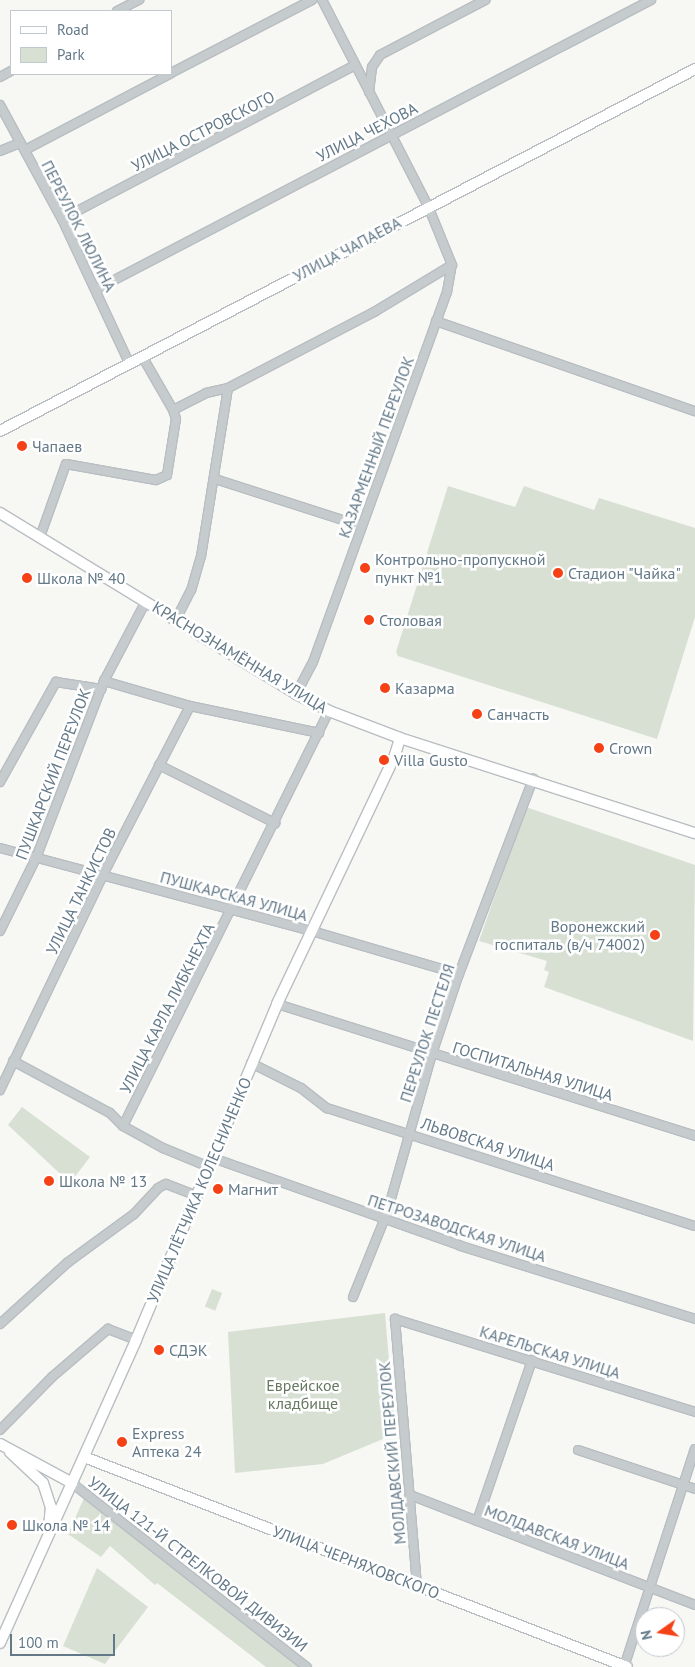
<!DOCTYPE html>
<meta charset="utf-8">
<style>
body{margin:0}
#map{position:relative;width:695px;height:1667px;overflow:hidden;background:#f7f7f3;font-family:"PT Sans",sans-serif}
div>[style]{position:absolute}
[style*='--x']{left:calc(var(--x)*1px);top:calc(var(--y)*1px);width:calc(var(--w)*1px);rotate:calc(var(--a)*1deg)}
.green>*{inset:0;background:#d8e0d4;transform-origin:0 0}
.roads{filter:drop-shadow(1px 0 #b8bec2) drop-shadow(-1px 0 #b8bec2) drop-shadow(0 1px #b8bec2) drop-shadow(0 -1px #b8bec2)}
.street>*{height:8px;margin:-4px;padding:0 4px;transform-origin:4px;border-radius:4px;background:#c6cbce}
.secondary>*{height:10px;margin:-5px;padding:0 5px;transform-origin:5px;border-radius:5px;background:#fff}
.dots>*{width:14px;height:14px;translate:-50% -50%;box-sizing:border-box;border:2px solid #fff;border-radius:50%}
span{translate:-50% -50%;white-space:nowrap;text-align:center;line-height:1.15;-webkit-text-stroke:5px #fff;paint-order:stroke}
.street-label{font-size:16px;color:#637988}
.poi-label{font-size:16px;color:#637988}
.left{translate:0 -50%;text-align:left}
.right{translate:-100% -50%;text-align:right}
.park-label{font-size:16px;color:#65795f}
.legend{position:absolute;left:10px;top:10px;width:162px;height:65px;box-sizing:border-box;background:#fff;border:1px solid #c1c9cf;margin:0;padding:6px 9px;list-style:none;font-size:15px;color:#637988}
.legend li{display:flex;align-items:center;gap:10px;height:25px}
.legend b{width:25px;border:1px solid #c1c9cf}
.north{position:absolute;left:635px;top:1607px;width:50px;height:50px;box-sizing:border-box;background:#fff;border:1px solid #c1c9cf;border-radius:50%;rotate:257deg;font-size:14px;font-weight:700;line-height:20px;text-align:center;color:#637988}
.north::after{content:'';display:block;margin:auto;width:18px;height:22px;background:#f44116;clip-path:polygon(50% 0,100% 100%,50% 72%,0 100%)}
.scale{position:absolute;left:10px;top:1634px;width:105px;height:22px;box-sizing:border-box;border:2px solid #637988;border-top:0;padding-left:6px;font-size:15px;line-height:18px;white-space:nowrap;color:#637988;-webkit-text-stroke:4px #fff;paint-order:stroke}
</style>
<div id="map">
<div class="green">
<i style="clip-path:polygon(448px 486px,515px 507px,524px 486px,594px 510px,599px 498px,695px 528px,695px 617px,657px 739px,398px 656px,396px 652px)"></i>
<i style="clip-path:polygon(526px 807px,695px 865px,693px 1041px,544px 987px,549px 972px,544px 970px,547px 961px,479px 941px)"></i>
<i style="clip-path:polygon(22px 1107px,90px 1157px,70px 1183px,8px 1125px)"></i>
<i style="left:212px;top:1289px;width:11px;height:19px;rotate:22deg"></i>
<i style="clip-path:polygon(385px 1313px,395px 1434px,323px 1464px,235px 1473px,228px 1332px)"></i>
<i style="clip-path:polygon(84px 1498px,89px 1499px,300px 1667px,266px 1667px,157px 1583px,155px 1585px,110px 1546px,101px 1557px,68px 1534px)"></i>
<i style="clip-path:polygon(97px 1568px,148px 1607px,105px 1664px,63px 1646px)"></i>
</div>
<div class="roads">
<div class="street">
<i style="--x:117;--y:11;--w:25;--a:-27"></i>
<i style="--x:171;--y:73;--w:159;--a:-27.4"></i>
<i style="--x:0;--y:77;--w:13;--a:-29"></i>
<i style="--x:369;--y:92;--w:25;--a:-83"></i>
<i style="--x:372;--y:67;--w:14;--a:-56"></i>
<i style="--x:380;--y:55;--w:119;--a:-27.6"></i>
<i style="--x:0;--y:105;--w:130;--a:61.5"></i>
<i style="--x:62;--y:219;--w:159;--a:65"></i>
<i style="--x:25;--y:150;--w:164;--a:-27.7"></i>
<i style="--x:0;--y:151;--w:22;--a:-22"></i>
<i style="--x:62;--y:219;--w:331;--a:-27.7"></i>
<i style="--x:97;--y:289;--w:625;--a:-27.55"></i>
<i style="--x:436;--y:321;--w:274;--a:19.2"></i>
<i style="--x:142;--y:356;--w:62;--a:60.1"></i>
<i style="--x:173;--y:410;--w:37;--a:-27"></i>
<i style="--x:206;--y:393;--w:23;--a:-13"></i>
<i style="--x:228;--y:388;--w:170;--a:99.1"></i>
<i style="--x:201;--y:556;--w:35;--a:106"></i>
<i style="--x:191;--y:590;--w:34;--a:117"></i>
<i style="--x:228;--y:388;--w:165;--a:-27.5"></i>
<i style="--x:374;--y:312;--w:91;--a:-31.1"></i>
<i style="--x:215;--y:479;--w:153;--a:17.8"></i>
<i style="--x:40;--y:537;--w:77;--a:-70.4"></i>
<i style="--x:66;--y:464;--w:91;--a:10.1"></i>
<i style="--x:156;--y:480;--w:12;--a:-24"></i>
<i style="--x:167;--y:475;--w:57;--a:-80.9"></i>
<i style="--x:176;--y:419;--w:9;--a:-108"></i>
<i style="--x:104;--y:681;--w:90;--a:16.2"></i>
<i style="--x:190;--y:706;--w:132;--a:11.8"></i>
<i style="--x:296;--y:694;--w:36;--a:-62"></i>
<i style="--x:313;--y:662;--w:394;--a:-70.1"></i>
<i style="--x:447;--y:292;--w:27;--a:-80"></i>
<i style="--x:452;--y:265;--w:64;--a:-112.1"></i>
<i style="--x:428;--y:206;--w:232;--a:-117.2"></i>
<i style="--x:159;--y:765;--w:130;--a:26.6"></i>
<i style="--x:0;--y:782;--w:115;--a:-60.8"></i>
<i style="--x:56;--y:682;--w:46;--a:8.8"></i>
<i style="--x:0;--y:848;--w:323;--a:14.9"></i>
<i style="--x:312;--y:931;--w:153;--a:16.3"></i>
<i style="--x:0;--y:931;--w:81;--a:-63.7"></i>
<i style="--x:36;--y:858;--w:190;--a:-69"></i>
<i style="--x:104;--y:681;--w:90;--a:-62.3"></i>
<i style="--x:277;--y:1004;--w:438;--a:17.5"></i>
<i style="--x:13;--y:1061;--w:110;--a:28.2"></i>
<i style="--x:110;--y:1113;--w:18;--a:45"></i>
<i style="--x:123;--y:1126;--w:46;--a:28.8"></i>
<i style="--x:163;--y:1148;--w:50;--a:22.4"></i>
<i style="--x:251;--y:1063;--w:56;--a:26.6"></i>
<i style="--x:301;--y:1088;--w:33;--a:38"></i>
<i style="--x:327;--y:1108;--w:386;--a:17.8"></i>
<i style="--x:0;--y:1090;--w:250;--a:-64.4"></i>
<i style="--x:108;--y:865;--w:179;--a:-62.7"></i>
<i style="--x:123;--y:1126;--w:463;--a:-63.6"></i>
<i style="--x:213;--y:1158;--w:263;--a:19.5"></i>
<i style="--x:461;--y:1246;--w:245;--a:17.3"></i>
<i style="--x:353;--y:1297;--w:91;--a:-68"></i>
<i style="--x:387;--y:1213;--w:165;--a:-74.2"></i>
<i style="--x:432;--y:1054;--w:84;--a:-71.4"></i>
<i style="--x:459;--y:974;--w:209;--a:-69.2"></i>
<i style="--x:0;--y:1324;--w:91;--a:-42.3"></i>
<i style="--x:67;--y:1263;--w:83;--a:-36.2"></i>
<i style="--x:134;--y:1214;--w:35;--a:-47"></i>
<i style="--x:158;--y:1188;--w:9;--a:-27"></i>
<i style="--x:166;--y:1184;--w:33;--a:21"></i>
<i style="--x:0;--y:1430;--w:74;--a:-45.5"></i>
<i style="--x:52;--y:1377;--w:74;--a:-40.6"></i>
<i style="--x:108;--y:1329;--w:30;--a:21"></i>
<i style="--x:578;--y:1450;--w:123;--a:18.4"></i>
<i style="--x:72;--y:1483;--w:298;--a:38.1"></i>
<i style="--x:410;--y:1495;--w:305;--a:21.1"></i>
<i style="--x:477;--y:1521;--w:170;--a:-71.1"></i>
<i style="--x:417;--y:1586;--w:268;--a:-94.7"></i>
<i style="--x:395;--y:1319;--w:314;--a:17.2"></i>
<i style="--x:624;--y:1667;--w:229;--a:-72"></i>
</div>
<div class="secondary">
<i style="--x:0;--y:431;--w:784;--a:-27.51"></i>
<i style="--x:0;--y:513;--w:347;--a:31.4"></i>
<i style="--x:296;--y:694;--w:37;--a:27"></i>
<i style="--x:329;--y:711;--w:76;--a:20.8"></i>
<i style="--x:400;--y:738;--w:310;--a:17.9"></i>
<i style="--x:0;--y:1444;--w:82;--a:28.4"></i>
<i style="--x:10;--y:1452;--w:45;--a:43.2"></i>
<i style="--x:43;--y:1483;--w:25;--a:72"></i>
<i style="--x:51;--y:1507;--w:18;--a:96"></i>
<i style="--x:84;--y:1457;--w:582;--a:21.14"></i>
<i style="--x:0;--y:1643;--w:332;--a:-65.8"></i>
<i style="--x:136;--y:1340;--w:364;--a:-67.2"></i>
<i style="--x:277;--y:1004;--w:272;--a:-64.6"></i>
<i style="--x:394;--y:758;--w:21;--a:-73"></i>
</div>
</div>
<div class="dots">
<i style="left:22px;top:446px;background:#f44116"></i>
<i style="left:365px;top:568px;background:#f44116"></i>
<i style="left:558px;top:573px;background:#f44116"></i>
<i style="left:27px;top:578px;background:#f44116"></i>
<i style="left:369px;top:620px;background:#f44116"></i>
<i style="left:385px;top:688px;background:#f44116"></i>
<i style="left:477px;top:714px;background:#f44116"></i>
<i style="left:599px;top:748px;background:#f44116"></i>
<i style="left:384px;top:760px;background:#f44116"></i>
<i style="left:655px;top:935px;background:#f44116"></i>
<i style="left:49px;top:1181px;background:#f44116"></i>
<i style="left:218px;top:1189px;background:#f44116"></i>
<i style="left:159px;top:1350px;background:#f44116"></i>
<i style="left:122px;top:1442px;background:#f44116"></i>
<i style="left:12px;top:1525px;background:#f44116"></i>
</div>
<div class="street-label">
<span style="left:203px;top:131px;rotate:-27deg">УЛИЦА ОСТРОВСКОГО</span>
<span style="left:367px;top:132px;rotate:-27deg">УЛИЦА ЧЕХОВА</span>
<span style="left:79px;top:226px;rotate:63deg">ПЕРЕУЛОК ЛЮЛИНА</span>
<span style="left:347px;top:249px;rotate:-28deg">УЛИЦА ЧАПАЕВА</span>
<span style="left:376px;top:447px;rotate:-70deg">КАЗАРМЕННЫЙ ПЕРЕУЛОК</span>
<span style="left:240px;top:657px;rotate:31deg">КРАСНОЗНАМЁННАЯ УЛИЦА</span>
<span style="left:53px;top:774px;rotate:-69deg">ПУШКАРСКИЙ ПЕРЕУЛОК</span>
<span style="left:81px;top:891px;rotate:-64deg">УЛИЦА ТАНКИСТОВ</span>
<span style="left:234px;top:896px;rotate:15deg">ПУШКАРСКАЯ УЛИЦА</span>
<span style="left:167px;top:1008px;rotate:-63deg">УЛИЦА КАРЛА ЛИБКНЕХТА</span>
<span style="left:427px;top:1033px;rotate:-72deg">ПЕРЕУЛОК ПЕСТЕЛЯ</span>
<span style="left:533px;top:1071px;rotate:17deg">ГОСПИТАЛЬНАЯ УЛИЦА</span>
<span style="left:488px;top:1144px;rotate:18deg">ЛЬВОВСКАЯ УЛИЦА</span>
<span style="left:199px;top:1190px;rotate:-67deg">УЛИЦА ЛЁТЧИКА КОЛЕСНИЧЕНКО</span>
<span style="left:457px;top:1228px;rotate:18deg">ПЕТРОЗАВОДСКАЯ УЛИЦА</span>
<span style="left:550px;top:1352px;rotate:17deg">КАРЕЛЬСКАЯ УЛИЦА</span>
<span style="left:392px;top:1453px;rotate:-95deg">МОЛДАВСКИЙ ПЕРЕУЛОК</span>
<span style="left:557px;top:1537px;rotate:21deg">МОЛДАВСКАЯ УЛИЦА</span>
<span style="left:356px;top:1562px;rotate:21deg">УЛИЦА ЧЕРНЯХОВСКОГО</span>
<span style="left:198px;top:1564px;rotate:38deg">УЛИЦА 121-Й СТРЕЛКОВОЙ ДИВИЗИИ</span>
</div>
<div class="poi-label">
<span class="left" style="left:32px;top:446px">Чапаев</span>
<span class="left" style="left:375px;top:568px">Контрольно-пропускной<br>пункт №1</span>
<span class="left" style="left:568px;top:573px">Стадион "Чайка"</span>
<span class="left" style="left:37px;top:578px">Школа № 40</span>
<span class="left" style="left:379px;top:620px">Столовая</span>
<span class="left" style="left:395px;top:688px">Казарма</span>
<span class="left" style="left:487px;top:714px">Санчасть</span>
<span class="left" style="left:609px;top:748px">Crown</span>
<span class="left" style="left:394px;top:760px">Villa Gusto</span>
<span class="right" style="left:645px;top:935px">Воронежский<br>госпиталь (в/ч 74002)</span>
<span class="left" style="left:59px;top:1181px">Школа № 13</span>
<span class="left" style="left:228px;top:1189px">Магнит</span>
<span class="left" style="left:169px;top:1350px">СДЭК</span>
<span class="left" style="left:132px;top:1442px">Express<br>Аптека 24</span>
<span class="left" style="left:22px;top:1525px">Школа № 14</span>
</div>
<div class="park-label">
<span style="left:303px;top:1394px">Еврейское<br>кладбище</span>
</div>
<ul class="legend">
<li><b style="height:6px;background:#fff"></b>Road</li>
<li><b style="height:14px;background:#d8e0d4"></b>Park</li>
</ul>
<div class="north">N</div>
<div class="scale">100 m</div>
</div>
